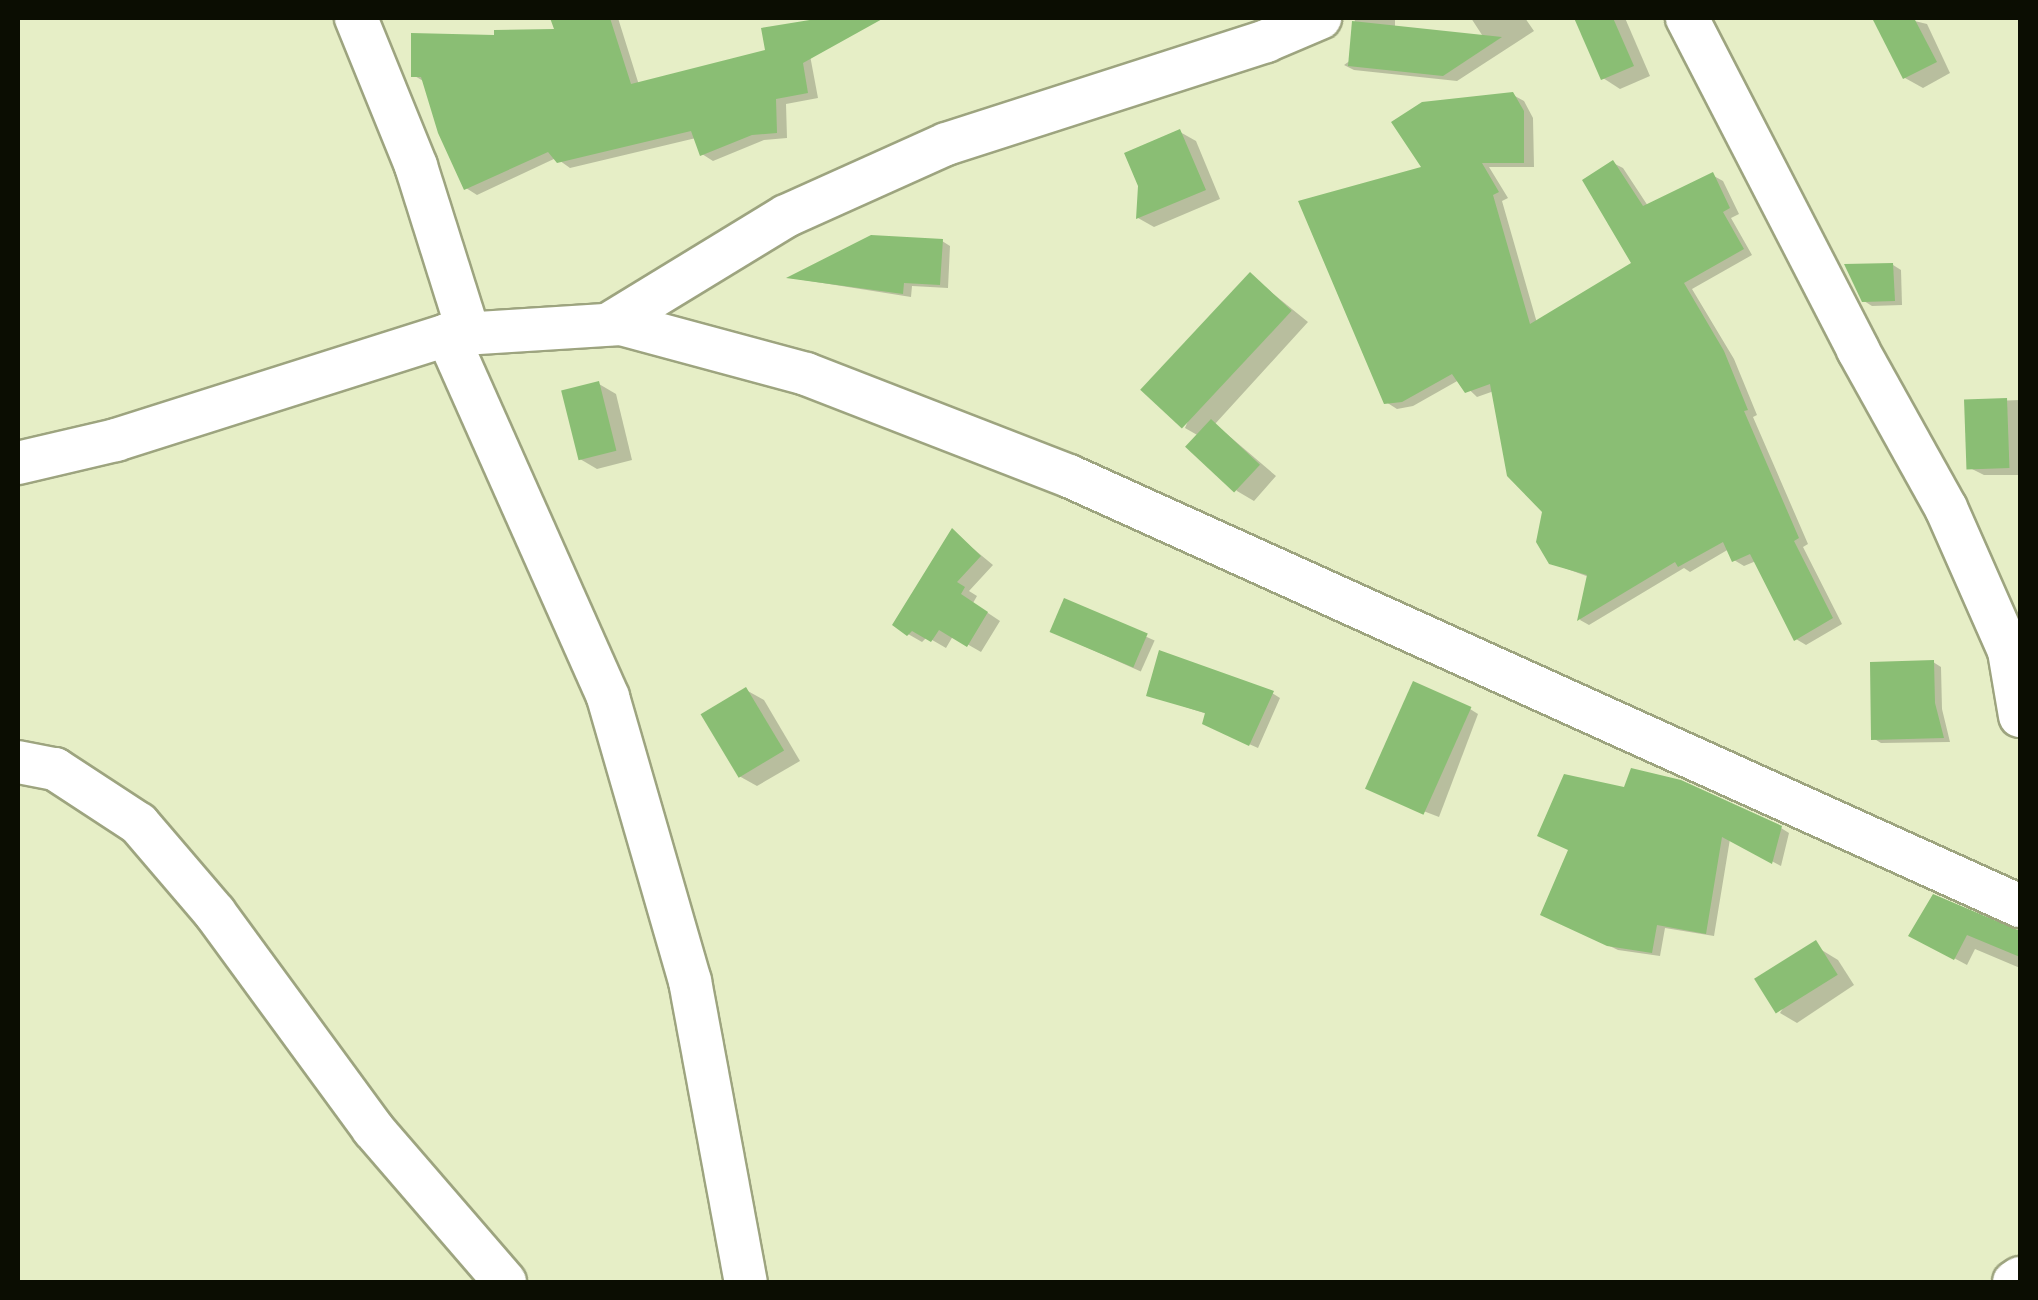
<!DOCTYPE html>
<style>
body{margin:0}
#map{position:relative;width:2038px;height:1300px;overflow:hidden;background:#e6eec6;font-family:"IBM Plex Serif",serif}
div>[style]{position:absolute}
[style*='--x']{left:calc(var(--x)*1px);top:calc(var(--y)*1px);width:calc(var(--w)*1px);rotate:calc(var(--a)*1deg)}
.shadow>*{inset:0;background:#0003;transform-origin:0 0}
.building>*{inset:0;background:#8abe74;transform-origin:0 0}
.roads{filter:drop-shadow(2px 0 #9da47f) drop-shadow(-2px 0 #9da47f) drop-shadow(0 2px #9da47f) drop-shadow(0 -2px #9da47f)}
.street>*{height:42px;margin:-21px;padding:0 21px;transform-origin:21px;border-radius:21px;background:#fff}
span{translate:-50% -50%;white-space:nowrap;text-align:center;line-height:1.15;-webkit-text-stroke:8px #f4fcd3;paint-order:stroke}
.frame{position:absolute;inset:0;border:20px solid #0b0d02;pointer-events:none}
</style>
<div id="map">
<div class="shadow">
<i style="clip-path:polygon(553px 18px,618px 18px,639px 85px,809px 50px,818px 98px,786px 104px,787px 138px,764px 140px,713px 161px,702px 154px,696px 138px,570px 168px,556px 158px,477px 195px,466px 188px,425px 82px,413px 75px,497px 38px,557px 32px)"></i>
<i style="clip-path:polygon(1355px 18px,1395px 18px,1395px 31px,1484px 38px,1471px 18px,1525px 18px,1534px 31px,1457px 81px,1354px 70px,1344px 65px,1351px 60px)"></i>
<i style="clip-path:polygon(1576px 18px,1625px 18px,1650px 76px,1620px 89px,1603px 78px)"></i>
<i style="clip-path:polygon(1902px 18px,1927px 24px,1950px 73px,1923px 88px,1905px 78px,1880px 28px)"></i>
<i style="clip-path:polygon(1513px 95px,1524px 101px,1533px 118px,1534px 167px,1489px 167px,1508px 198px,1502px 201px,1537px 323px,1635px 264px,1613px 163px,1623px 168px,1648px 206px,1712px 175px,1723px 181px,1739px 214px,1731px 218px,1752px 255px,1692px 289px,1734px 359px,1757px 415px,1753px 417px,1808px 544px,1803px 547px,1842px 624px,1806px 645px,1796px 639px,1756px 561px,1744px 566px,1734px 560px,1729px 549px,1690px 572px,1684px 568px,1589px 625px,1580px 620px,1589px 577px,1551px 563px,1545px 512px,1494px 391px,1477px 397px,1459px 380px,1413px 406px,1397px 409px,1386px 402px,1425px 168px)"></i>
<i style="clip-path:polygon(1180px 132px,1196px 141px,1220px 199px,1154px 227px,1138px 218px)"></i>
<i style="clip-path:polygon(942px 241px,950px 246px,948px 288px,912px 286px,911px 297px,791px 278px)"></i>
<i style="clip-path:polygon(1893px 265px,1901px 270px,1902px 305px,1872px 306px,1864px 301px)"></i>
<i style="clip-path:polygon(1250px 275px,1308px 322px,1215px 424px,1276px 476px,1254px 501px,1237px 491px,1199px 436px,1185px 428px)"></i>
<i style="clip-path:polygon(599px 384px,616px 394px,632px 460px,597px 469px,580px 459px)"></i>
<i style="clip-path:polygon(2020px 400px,2020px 475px,1984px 475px,1972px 469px,1967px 402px)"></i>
<i style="clip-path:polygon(953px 532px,993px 565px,969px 591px,977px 596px,973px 603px,1000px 621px,981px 652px,953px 636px,946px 648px,927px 637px,922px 642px,908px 634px)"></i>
<i style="left:1066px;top:601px;width:97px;height:34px;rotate:24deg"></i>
<i style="clip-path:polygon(1933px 662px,1941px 667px,1942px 709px,1950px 742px,1881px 743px,1873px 738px)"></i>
<i style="clip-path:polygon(746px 690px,764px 700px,800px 761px,757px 786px,739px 776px)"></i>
<i style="clip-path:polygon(1272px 693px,1280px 698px,1258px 748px,1213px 728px,1207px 714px,1149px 695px)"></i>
<i style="clip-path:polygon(1470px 709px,1478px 714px,1439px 817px,1387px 797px)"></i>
<i style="clip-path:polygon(1781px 828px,1789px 833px,1781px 866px,1730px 839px,1714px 936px,1665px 928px,1660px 956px,1618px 950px,1551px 918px,1571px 850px)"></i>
<i style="clip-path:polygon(2009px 931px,2020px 931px,2020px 968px,1975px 949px,1967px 965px,1911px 935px)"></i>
<i style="clip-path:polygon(1820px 949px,1838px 960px,1854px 985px,1797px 1023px,1780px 1013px)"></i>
</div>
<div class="building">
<i style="clip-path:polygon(550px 18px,610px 18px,631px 84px,765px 50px,761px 28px,822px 18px,884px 18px,803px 63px,808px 93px,776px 99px,777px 133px,752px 135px,700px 156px,691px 131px,557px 163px,548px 152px,464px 190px,438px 133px,421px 77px,411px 77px,411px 33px,494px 35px,494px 30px,554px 29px)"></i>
<i style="clip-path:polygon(1574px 18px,1613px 18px,1634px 66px,1601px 80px)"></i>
<i style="clip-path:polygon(1872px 18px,1914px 18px,1937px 62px,1903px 79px)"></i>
<i style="clip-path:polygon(1352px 21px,1502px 37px,1443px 76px,1348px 66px)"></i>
<i style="clip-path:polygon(1513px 92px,1524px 111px,1524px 163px,1482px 163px,1499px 192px,1493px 195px,1530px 324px,1631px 263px,1582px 180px,1613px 160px,1643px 206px,1713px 172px,1730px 208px,1723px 212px,1744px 249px,1684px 283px,1724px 351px,1748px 410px,1744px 411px,1799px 538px,1794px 541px,1833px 618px,1794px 641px,1750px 554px,1732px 562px,1723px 542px,1678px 567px,1675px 562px,1577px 621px,1587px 575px,1549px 564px,1536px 542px,1542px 512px,1507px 476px,1490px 384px,1465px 393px,1452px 374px,1402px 402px,1384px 404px,1298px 201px,1421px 167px,1391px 122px,1422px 102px)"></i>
<i style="clip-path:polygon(1180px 129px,1206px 190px,1136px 219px,1138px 186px,1124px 153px)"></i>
<i style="clip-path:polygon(871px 235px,943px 239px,940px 285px,904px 283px,903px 294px,786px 278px)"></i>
<i style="clip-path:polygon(1893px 263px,1895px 301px,1862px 302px,1844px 264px)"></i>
<i style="left:1250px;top:272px;width:57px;height:161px;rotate:43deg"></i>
<i style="left:599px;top:381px;width:72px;height:39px;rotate:76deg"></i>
<i style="left:2007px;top:398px;width:70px;height:43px;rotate:88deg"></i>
<i style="left:1211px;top:419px;width:67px;height:38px;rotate:43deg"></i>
<i style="clip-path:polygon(952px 528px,981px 556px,957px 582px,965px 587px,961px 594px,988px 612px,967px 647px,939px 630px,931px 642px,912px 631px,907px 636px,892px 625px)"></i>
<i style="left:1064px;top:598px;width:91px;height:37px;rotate:23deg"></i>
<i style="clip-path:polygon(1159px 650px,1274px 691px,1249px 746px,1202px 724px,1205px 713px,1146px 696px)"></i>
<i style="clip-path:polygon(1934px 660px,1935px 703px,1944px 738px,1871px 740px,1870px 662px)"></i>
<i style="left:1413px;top:681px;width:64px;height:118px;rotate:24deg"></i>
<i style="left:746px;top:687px;width:74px;height:53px;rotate:59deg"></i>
<i style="clip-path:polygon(1631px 768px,1681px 780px,1782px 826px,1772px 864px,1722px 837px,1706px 934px,1657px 925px,1652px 953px,1607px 946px,1540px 915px,1568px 850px,1537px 836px,1564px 774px,1624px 787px)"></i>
<i style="clip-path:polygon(1933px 894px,2020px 931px,2020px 957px,1967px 935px,1954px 960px,1908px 936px)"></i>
<i style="left:1816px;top:940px;width:41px;height:73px;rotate:58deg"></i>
</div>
<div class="roads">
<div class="street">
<i style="--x:356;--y:18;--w:160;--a:67.9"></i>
<i style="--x:416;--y:166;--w:176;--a:72.5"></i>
<i style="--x:1687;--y:18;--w:373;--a:62.7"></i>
<i style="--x:1858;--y:350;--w:181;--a:60.9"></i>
<i style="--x:1946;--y:508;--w:156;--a:66.2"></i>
<i style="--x:2009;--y:651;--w:66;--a:80.4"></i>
<i style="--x:609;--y:324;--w:207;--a:-31.4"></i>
<i style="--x:786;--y:216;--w:175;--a:-24.2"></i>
<i style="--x:946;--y:144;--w:336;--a:-17.8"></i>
<i style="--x:1266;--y:41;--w:59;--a:-23.1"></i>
<i style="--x:447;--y:335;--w:396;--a:66"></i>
<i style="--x:608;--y:697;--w:296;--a:73.9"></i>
<i style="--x:690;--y:981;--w:306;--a:79.5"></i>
<i style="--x:18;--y:463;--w:101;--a:-13.2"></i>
<i style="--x:116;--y:440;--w:347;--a:-17.6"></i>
<i style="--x:447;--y:335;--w:174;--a:-3.6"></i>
<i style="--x:621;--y:324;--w:192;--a:15.1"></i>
<i style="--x:806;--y:374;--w:282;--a:21.2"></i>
<i style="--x:1069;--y:476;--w:1044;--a:24.33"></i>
<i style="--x:18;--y:762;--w:38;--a:11"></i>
<i style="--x:55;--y:769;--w:100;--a:33.2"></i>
<i style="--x:139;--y:824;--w:117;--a:49.5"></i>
<i style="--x:215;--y:913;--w:268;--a:53.8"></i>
<i style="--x:373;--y:1129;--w:202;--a:49.2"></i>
<i style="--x:2014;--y:1282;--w:7;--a:-34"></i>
</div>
</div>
<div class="frame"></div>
</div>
